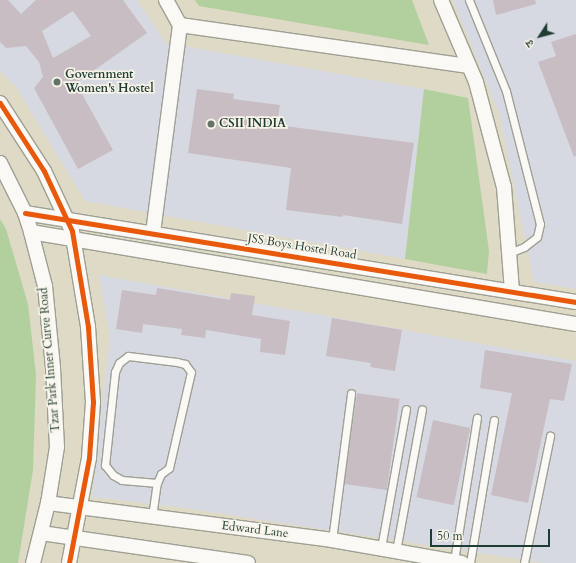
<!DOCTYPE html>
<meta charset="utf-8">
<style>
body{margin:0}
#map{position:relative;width:576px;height:563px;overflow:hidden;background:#dedac6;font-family:Cardo,"Noto Serif Devanagari",serif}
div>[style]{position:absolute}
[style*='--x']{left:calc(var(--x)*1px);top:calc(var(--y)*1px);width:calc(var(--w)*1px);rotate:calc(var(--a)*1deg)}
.built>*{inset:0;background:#d7d9e2}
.green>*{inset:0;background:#b1d09e}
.building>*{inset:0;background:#c8bdc2;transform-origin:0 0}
.roads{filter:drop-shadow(1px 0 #9ea093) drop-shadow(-1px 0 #9ea093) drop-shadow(0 1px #9ea093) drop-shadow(0 -1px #9ea093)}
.lane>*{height:7px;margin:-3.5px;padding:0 3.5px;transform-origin:3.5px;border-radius:3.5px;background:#faf9f6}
.street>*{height:14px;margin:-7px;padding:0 7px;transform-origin:7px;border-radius:7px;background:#faf9f6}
.cycleway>*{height:5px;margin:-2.5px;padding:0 2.5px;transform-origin:2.5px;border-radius:2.5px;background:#e8590c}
.dots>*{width:11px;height:11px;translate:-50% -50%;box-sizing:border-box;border:2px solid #f7f3e8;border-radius:50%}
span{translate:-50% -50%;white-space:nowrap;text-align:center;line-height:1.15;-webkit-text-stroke:3.5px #f7f3e8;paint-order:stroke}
.poi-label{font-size:12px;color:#1f3d34;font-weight:700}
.left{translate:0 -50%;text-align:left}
.street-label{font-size:12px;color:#1f3d34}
.north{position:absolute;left:520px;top:16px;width:40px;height:40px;-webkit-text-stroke:3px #f7f3e8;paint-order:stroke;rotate:234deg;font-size:11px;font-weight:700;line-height:16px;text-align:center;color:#1f3d34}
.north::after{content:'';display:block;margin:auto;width:14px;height:18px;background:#1f3d34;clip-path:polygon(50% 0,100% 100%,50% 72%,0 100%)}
.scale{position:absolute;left:430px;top:529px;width:120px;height:18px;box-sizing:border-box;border:2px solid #1f3d34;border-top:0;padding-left:5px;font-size:12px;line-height:14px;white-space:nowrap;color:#1f3d34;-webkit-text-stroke:3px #f7f3e8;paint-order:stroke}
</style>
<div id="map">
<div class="built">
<i style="clip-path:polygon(0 0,137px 0,166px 43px,424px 89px,405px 259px,85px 201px,16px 87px,0 71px)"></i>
<i style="clip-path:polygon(453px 0,576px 0,576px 289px,534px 282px,499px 113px)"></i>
<i style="clip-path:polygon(99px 275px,576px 361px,576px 563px,544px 563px,178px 507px,92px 497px,110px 338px)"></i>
</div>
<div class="green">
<i style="clip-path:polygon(195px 0,412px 0,429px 45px,199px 6px)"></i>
<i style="clip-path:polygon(424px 89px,468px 98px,489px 251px,487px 274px,405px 259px)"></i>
<i style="clip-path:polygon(0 219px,6px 229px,28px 304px,36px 375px,33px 470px,18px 563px,0 563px)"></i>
</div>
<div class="building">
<i style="clip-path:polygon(evenodd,0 0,8px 0,21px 14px,36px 0,123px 0,147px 33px,76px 83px,113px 150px,78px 169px,34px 88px,43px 77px,39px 62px,26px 46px,6px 48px,0 42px,0 0,73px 11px,91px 36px,53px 58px,42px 31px,73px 11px)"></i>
<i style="clip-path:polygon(493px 0,535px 0,536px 4px,496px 15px)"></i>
<i style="clip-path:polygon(576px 34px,576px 156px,574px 157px,538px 62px,556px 56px,551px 42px)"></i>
<i style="clip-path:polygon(197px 89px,234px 94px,233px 99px,280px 105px,277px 125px,414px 143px,402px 224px,343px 215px,343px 217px,286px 210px,291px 168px,188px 153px)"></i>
<i style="clip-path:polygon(157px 288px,230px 300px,231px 293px,255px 296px,252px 315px,290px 321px,285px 355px,260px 352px,261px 339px,206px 330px,205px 338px,181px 335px,182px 329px,143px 324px,142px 333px,116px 329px,122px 290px,156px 295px)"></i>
<i style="clip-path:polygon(332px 318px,402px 330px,395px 371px,370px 367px,371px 363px,326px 356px)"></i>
<i style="clip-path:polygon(485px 350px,572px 364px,564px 401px,550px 399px,528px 503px,491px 495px,512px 393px,480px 388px)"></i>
<i style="left:357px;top:393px;width:43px;height:92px;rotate:8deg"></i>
<i style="left:433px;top:420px;width:38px;height:79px;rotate:12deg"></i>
</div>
<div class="roads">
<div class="lane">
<i style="--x:469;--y:0;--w:98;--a:67.9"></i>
<i style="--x:506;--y:91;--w:137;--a:75.7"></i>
<i style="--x:540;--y:224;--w:13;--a:103"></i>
<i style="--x:537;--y:237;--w:16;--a:142"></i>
<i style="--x:524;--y:247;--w:16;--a:158"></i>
<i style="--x:152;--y:517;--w:34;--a:-82"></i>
<i style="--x:157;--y:483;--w:10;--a:-66"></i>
<i style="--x:161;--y:474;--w:10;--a:-37"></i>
<i style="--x:169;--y:468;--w:98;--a:-77.1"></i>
<i style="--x:191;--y:372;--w:10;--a:-127"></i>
<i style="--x:185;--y:364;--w:8;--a:-166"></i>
<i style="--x:177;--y:362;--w:49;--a:-173"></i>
<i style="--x:128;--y:356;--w:11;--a:142"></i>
<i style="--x:119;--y:363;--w:10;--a:114"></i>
<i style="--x:115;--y:372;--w:94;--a:96.1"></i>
<i style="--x:105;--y:465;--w:13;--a:51"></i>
<i style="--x:113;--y:475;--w:10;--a:29"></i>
<i style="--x:122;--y:480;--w:35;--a:5"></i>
<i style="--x:332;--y:540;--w:148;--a:-82.6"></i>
<i style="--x:381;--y:548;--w:141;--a:-79.8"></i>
<i style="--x:396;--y:551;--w:144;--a:-79.6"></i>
<i style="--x:454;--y:561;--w:145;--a:-80.9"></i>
<i style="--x:470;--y:563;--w:145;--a:-80.5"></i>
<i style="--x:524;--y:563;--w:130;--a:-78.4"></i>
</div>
<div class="street">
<i style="--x:166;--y:0;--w:29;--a:61"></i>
<i style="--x:180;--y:25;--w:292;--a:8.1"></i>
<i style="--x:441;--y:0;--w:89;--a:66.9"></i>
<i style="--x:476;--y:82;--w:109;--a:75.1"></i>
<i style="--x:504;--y:187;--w:104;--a:85.6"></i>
<i style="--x:0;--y:103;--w:81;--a:57.1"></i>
<i style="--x:44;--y:171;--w:66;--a:65"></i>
<i style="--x:72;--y:231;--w:97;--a:80.5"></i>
<i style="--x:88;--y:327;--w:75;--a:86.2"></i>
<i style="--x:93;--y:402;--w:56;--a:94.1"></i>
<i style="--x:89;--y:458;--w:107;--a:100.8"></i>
<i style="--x:0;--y:163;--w:56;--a:63.4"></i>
<i style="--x:25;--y:213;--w:20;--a:72"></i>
<i style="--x:31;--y:232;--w:56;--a:75.5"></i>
<i style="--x:45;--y:286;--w:82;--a:84.4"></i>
<i style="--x:53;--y:368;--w:79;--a:87.1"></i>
<i style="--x:57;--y:447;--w:57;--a:99.1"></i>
<i style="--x:48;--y:503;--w:62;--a:104"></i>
<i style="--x:25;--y:213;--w:558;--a:9.18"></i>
<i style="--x:31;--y:232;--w:553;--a:9.58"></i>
<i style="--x:153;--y:233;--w:210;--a:-82.6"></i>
<i style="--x:48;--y:503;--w:286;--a:7.4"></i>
<i style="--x:332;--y:540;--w:132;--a:10"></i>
<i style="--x:41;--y:533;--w:209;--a:8.2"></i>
</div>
</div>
<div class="cycleway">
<i style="--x:0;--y:103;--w:81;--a:57.1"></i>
<i style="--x:44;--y:171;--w:66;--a:65"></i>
<i style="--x:72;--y:231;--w:97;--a:80.5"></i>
<i style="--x:88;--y:327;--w:75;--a:86.2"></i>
<i style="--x:93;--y:402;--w:56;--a:94.1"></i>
<i style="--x:89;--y:458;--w:107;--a:100.8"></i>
<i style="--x:25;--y:213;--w:558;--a:9.18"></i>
</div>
<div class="dots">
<i style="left:57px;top:82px;background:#627467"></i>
<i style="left:211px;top:124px;background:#627467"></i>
</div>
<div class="poi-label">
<span class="left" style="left:65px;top:82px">Government<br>Women's Hostel</span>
<span class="left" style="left:219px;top:124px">CSII INDIA</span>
</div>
<div class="street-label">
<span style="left:302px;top:247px;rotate:9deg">JSS Boys Hostel Road</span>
<span style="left:50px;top:360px;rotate:-95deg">Tzar Park Inner Curve Road</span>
<span style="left:255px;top:530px;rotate:7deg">Edward Lane</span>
</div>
<div class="north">उ</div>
<div class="scale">50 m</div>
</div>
